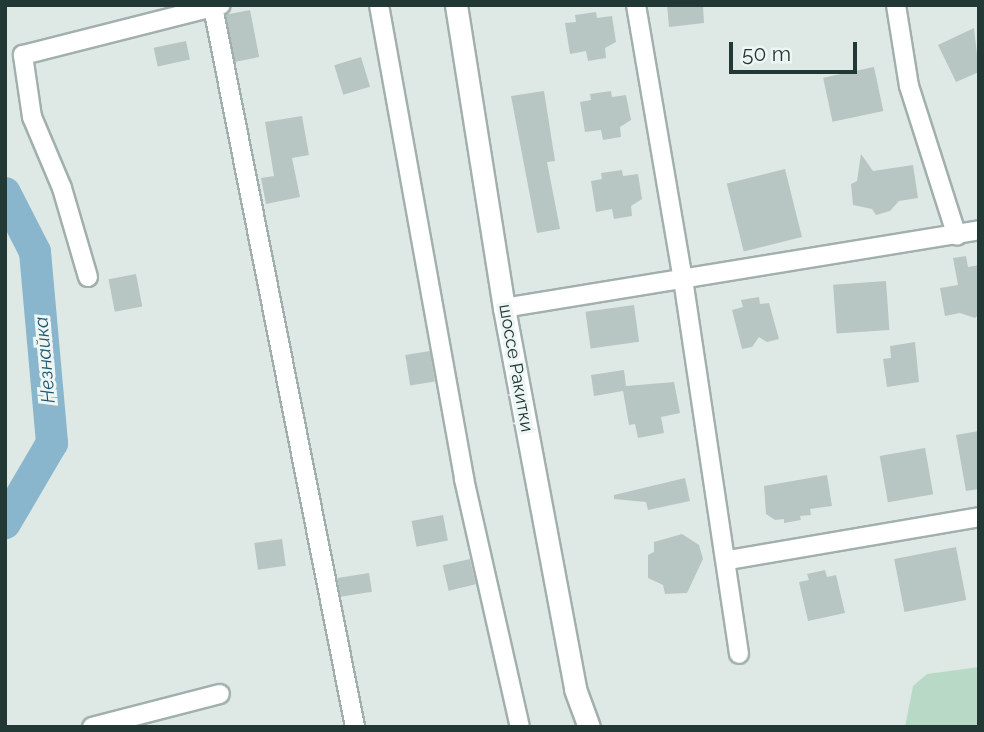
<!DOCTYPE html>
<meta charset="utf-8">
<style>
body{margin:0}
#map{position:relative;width:984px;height:732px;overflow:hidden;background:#dee9e6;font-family:Raleway,sans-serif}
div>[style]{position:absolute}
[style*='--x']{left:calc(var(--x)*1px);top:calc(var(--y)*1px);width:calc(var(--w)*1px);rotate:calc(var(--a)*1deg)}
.green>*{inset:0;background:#b8d9c6}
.river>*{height:32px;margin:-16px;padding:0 16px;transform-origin:16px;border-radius:16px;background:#89b6cc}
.building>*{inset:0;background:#b7c6c2;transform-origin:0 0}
.roads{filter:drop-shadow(2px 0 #a2b0ad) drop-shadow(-2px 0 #a2b0ad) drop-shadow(0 2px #a2b0ad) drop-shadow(0 -2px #a2b0ad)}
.minor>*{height:18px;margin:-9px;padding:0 9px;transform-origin:9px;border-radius:9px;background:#fff}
.secondary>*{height:21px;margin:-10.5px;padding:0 10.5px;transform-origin:10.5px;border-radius:10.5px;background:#fff}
span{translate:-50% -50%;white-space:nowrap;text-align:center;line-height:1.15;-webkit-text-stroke:6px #eef6f3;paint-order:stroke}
.street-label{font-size:18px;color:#213835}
.water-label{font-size:19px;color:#1f556f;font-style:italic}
.frame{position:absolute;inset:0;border:7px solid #213835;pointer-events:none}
.scale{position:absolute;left:729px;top:42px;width:128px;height:32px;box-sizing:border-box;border:4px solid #213835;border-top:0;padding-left:9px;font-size:21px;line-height:24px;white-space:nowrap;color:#213835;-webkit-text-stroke:5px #eef6f3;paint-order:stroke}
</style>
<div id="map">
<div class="green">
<i style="clip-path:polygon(979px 667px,979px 727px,905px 727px,913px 686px,927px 674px)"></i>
</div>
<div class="river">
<i style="--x:5;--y:193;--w:66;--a:63"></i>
<i style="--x:35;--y:252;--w:192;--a:84.9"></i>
<i style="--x:52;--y:443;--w:93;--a:120.4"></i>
</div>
<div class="building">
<i style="clip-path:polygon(667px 5px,703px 5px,704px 23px,669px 27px)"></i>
<i style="left:250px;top:10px;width:48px;height:25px;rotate:79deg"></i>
<i style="clip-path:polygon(596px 12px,597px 18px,612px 16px,616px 42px,605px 48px,606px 58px,588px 61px,586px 51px,570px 54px,565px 23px,576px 22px,575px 15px)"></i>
<i style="clip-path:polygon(974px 28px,979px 72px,956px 82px,938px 45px)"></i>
<i style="left:186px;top:41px;width:19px;height:33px;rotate:78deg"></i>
<i style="left:361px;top:57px;width:31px;height:28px;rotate:73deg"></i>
<i style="left:874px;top:67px;width:45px;height:52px;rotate:78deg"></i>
<i style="clip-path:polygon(544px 91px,555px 161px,547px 162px,560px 229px,537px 233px,511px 96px)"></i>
<i style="clip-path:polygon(611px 91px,612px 97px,626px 95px,631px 120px,620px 127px,621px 137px,603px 140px,601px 130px,585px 132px,580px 102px,591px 100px,590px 94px)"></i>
<i style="clip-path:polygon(302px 116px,309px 155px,292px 158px,300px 197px,266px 204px,261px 178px,274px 176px,265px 122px)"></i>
<i style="clip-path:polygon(861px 154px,873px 171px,913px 165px,918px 198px,899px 201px,890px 211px,876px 215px,872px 209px,853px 205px,851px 184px,857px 181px)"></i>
<i style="left:785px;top:169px;width:70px;height:60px;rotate:76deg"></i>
<i style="clip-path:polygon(622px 170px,623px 176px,638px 174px,642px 199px,631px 206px,632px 216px,614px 219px,612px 209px,596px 212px,591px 181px,602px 179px,601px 173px)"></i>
<i style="clip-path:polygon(966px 256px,968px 267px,979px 265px,979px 314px,975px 318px,960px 313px,945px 316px,940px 288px,958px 285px,953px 258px)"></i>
<i style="left:136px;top:274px;width:33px;height:28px;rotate:79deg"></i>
<i style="left:886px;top:281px;width:49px;height:53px;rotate:86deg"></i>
<i style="clip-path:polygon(759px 297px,760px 304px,769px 303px,779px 339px,767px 342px,759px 337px,752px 347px,742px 349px,732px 310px,743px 307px,741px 300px)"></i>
<i style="left:634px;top:305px;width:37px;height:49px;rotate:82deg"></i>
<i style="clip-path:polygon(915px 342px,919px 382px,887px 387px,883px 359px,891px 358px,890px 346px)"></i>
<i style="left:430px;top:351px;width:31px;height:25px;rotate:81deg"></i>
<i style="clip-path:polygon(624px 370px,626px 386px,674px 382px,680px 413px,661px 417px,664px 433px,638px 438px,635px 424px,629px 425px,623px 391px,594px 396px,591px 375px)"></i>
<i style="clip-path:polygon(979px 431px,979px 489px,966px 491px,956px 435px)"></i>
<i style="left:925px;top:448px;width:47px;height:46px;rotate:80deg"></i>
<i style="clip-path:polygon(827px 475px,832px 506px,810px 509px,811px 515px,800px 516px,801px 520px,784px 523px,784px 519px,775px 520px,766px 514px,764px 486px)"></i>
<i style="clip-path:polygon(685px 478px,690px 501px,648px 510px,646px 502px,614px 499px,614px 495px)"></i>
<i style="left:443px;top:515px;width:26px;height:32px;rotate:79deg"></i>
<i style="clip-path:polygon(682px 534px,699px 545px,703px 559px,687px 593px,665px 594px,663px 585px,648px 578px,648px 555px,654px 552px,654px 542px)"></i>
<i style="left:282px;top:539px;width:27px;height:28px;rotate:82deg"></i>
<i style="left:956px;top:547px;width:54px;height:63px;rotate:79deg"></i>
<i style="left:470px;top:559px;width:26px;height:28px;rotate:77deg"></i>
<i style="clip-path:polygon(825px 570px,827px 577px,836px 575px,845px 613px,808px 621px,799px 582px,809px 580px,807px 574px)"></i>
<i style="left:369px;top:573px;width:19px;height:32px;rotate:81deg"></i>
</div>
<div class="roads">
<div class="minor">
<i style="--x:379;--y:5;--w:482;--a:79.8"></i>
<i style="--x:464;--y:479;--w:254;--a:77.3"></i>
<i style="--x:636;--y:5;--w:278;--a:80.3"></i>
<i style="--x:683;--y:279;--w:379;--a:81.5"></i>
<i style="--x:896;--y:5;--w:82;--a:80.9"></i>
<i style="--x:909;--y:86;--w:157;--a:72.3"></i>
<i style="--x:213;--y:7;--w:734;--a:78.84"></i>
<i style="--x:88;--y:277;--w:93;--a:-106.3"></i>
<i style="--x:62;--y:188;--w:77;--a:-112.9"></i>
<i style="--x:32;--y:117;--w:63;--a:-98.3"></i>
<i style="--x:23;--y:55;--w:204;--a:-14.2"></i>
<i style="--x:504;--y:308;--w:481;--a:-9.3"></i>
<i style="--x:728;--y:560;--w:255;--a:-9.7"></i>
<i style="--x:92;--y:727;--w:132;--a:-14.5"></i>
</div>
<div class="secondary">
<i style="--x:456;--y:5;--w:307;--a:81"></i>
<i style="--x:504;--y:308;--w:388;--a:79.4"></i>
<i style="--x:575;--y:689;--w:40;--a:69.8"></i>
</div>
</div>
<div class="street-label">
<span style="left:516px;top:368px;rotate:80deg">шоссе Ракитки</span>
</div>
<div class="water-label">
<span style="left:45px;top:360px;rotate:-95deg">Незнайка</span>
</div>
<div class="frame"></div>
<div class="scale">50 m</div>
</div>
